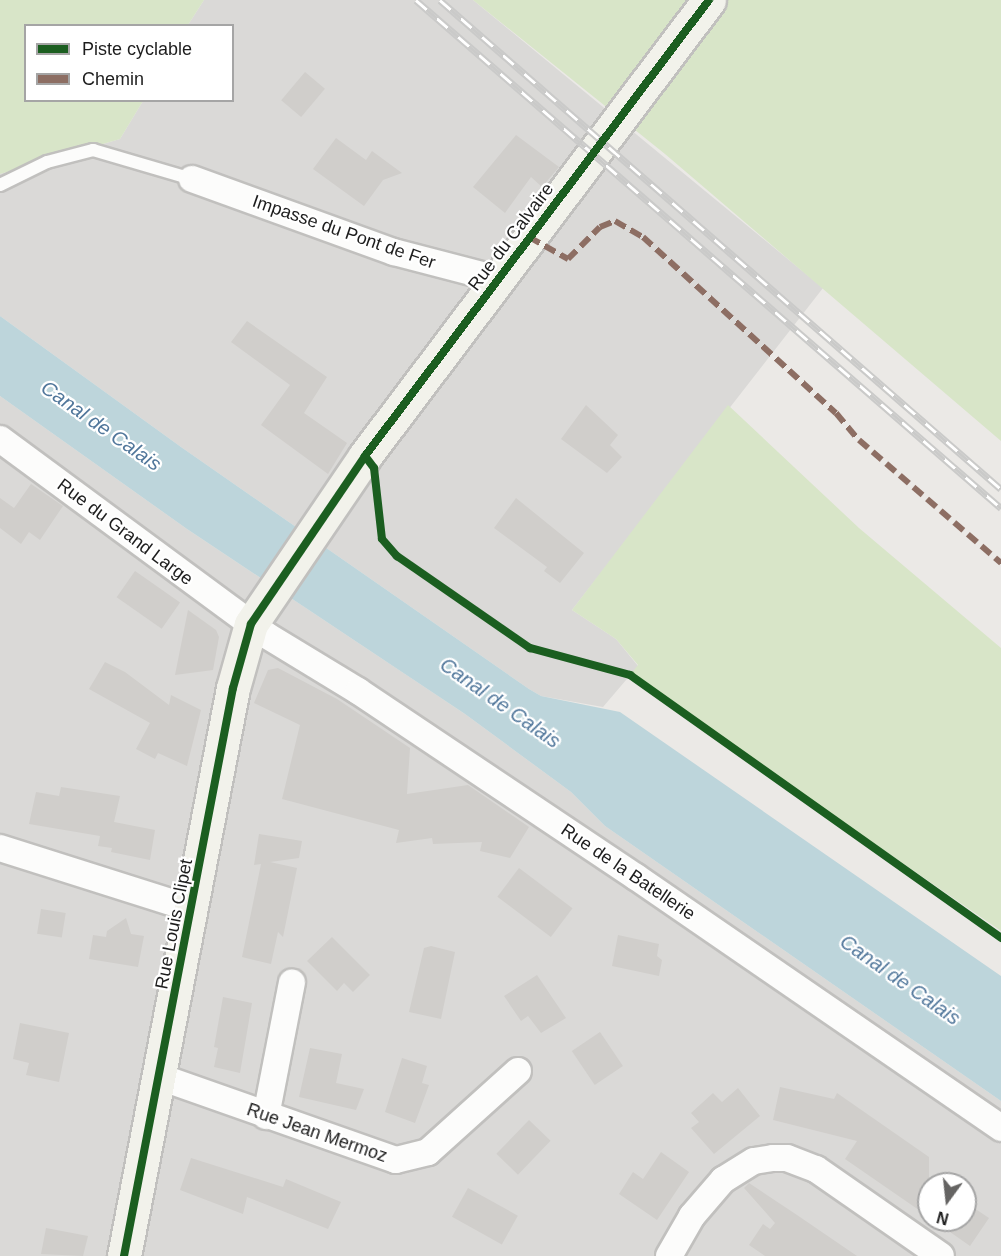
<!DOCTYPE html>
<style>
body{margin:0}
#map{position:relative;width:1001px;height:1256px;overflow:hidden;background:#ebe9e6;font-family:Arial,sans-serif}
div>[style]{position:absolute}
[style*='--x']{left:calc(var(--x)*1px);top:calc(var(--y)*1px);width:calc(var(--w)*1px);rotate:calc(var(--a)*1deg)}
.residential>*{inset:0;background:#dad9d7}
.grass>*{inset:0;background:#d8e5c8}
.water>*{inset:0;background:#bdd5db}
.building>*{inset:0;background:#d0cecb;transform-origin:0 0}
.roads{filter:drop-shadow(2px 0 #c1c0be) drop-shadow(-2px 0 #c1c0be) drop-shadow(0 2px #c1c0be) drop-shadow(0 -2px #c1c0be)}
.lane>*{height:12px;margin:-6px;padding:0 6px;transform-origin:6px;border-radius:6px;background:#fcfcfb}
.street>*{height:26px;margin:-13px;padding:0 13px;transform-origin:13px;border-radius:13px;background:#fcfcfb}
.secondary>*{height:33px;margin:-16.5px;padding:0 16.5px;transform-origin:16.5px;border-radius:16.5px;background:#f2f2eb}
.rail>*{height:7px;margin-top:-3.5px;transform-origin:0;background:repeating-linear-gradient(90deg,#fff 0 14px,#cacac9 0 28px);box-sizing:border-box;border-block:2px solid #cacac9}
.quiet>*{height:6px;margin-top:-3px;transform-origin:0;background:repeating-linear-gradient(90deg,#8d6e63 0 12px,transparent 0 18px)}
.cycleway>*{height:8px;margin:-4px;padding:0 4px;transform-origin:4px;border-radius:4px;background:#1b5e20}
span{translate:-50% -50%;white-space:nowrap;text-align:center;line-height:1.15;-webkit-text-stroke:4.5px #fff;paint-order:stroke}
.street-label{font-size:18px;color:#1d1d1d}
.water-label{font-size:20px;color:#51779b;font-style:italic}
.legend{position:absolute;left:24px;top:24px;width:210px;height:78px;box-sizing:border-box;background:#fff;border:2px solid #a5a5a5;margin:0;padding:8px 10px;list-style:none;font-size:18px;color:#1d1d1d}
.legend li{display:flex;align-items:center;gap:12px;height:30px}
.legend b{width:30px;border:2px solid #a5a5a5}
.north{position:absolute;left:917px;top:1172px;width:60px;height:60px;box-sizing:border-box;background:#fff;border:2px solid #a5a5a5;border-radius:50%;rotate:195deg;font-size:16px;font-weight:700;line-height:24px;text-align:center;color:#1d1d1d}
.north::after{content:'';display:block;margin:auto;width:21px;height:27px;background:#656463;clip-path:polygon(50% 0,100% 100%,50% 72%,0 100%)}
</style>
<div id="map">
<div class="residential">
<i style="clip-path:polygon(204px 0,473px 0,823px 288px,572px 610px,616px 639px,638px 666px,603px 707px,541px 696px,529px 689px,181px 447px,0 316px,0 174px,120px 139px,143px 101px,232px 100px,232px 26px,188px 25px)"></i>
<i style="clip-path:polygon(evenodd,0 396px,187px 529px,465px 714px,571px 792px,605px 826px,1001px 1101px,1001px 1256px,0 1256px,0 396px,929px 1184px,965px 1184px,965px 1220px,929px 1220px,929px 1184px)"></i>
</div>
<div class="grass">
<i style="clip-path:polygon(0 0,204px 0,188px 25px,26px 26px,26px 100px,143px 101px,120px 139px,0 174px)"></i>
<i style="clip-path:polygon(473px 0,1001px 0,1001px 441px,665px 154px)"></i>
<i style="clip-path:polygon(728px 405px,859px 528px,1001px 648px,1001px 931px,630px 675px,638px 665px,616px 639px,572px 610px)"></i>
</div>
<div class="water">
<i style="clip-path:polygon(0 316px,181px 447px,529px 689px,541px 696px,620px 712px,1001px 976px,1001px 1101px,605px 826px,571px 792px,465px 714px,187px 529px,0 396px)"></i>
</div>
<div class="building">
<i style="left:305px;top:72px;width:26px;height:37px;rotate:40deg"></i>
<i style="clip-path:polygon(516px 135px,559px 167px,542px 187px,531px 177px,505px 213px,473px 187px)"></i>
<i style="clip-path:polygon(336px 138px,366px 160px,372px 151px,402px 173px,383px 180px,364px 206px,313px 169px)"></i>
<i style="clip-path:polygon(247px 321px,327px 377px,304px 413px,347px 443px,328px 474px,261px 425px,290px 385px,231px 342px)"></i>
<i style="clip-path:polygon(586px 405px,618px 435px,610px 445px,622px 457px,607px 473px,561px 439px)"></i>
<i style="clip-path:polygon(31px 484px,63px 506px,40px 540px,29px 532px,21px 544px,0 528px,0 498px,14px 508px)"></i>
<i style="clip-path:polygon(516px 498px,584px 553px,560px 583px,544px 571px,547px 567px,494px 528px)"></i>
<i style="left:135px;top:571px;width:55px;height:32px;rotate:35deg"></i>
<i style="clip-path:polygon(188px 610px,216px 630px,219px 637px,213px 670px,175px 675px)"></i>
<i style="clip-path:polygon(105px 662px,125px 672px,169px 705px,171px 695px,201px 710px,187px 766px,158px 753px,155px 759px,136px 749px,150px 723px,89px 689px)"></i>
<i style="clip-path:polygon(278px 668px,337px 699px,410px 748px,407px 794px,468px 785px,529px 827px,510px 858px,480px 851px,482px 842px,433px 844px,432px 838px,396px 843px,399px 830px,282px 799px,300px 725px,254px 703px,268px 670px)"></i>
<i style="clip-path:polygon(61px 787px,120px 796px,114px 822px,155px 830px,150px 860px,111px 852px,112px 848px,98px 846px,100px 836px,29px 824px,36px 792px,59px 796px)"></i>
<i style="clip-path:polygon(259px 834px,302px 841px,299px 858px,270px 862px,297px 868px,283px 937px,278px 932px,271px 964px,242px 957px,261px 864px,254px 865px)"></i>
<i style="left:519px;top:868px;width:67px;height:36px;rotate:37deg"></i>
<i style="left:41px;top:909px;width:25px;height:25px;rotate:9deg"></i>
<i style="clip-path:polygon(126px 918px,131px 934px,144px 936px,138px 967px,89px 959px,93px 935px,106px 937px,107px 931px)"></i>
<i style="clip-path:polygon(618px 935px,659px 944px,657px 956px,662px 960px,659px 976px,612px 966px)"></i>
<i style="clip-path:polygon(332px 937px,370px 975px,353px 992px,344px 983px,337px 991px,307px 961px)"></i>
<i style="clip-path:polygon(431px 946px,455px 952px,441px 1019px,409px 1012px,424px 948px)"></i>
<i style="clip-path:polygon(537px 975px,566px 1018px,541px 1033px,528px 1016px,521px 1021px,504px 996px)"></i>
<i style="clip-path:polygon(223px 997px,252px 1003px,240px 1073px,214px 1067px,218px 1048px,214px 1047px)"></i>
<i style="clip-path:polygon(20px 1023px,69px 1033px,59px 1082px,26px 1075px,29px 1063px,13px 1059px)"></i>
<i style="left:600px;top:1032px;width:41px;height:34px;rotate:56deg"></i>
<i style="clip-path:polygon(310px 1048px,342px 1054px,336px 1083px,364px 1089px,356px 1110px,299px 1097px)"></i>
<i style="clip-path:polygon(402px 1058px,427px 1066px,422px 1083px,429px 1085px,415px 1123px,385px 1112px)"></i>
<i style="clip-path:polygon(780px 1087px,834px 1099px,837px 1093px,929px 1157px,929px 1177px,939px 1184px,929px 1184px,929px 1217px,845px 1159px,857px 1141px,773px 1120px)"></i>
<i style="clip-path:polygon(738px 1088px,760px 1116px,714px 1154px,691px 1128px,699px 1122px,691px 1113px,713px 1093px,722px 1102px)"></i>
<i style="left:529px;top:1120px;width:30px;height:47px;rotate:44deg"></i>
<i style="clip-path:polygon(661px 1152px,689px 1172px,657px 1220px,619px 1194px,633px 1172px,643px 1179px)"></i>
<i style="clip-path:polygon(191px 1158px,283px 1187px,286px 1179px,341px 1202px,328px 1229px,247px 1197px,243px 1214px,180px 1190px)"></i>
<i style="clip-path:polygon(749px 1183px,797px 1215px,857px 1256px,765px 1256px,749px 1245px,763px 1224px,770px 1229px,775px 1223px,744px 1188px)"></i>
<i style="left:468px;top:1188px;width:57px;height:33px;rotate:29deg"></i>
<i style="clip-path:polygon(965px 1202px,989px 1218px,970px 1246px,933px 1220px,965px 1220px)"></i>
<i style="clip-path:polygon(46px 1228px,88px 1236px,83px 1256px,41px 1254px)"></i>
</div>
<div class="roads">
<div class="lane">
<i style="--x:0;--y:185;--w:52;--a:-26.1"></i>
<i style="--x:47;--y:162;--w:48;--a:-14.6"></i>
<i style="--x:93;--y:150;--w:103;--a:16.3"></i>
</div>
<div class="street">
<i style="--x:192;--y:179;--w:215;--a:19.9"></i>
<i style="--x:394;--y:252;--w:107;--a:14.6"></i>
<i style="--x:0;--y:439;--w:330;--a:36.4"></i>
<i style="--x:266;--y:635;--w:108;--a:31.3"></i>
<i style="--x:358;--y:691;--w:334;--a:33.8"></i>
<i style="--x:636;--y:877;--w:443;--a:34.5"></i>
<i style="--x:0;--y:848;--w:201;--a:17.6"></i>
<i style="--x:160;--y:1077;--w:250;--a:19.4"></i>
<i style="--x:396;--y:1160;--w:33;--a:-14"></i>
<i style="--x:428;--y:1152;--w:121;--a:-42"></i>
<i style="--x:266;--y:1116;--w:136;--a:-79"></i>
<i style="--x:669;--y:1256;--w:46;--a:-60.1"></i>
<i style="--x:692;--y:1216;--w:48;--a:-49.3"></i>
<i style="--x:723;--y:1180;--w:36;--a:-32"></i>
<i style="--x:754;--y:1161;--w:19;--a:-9"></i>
<i style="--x:773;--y:1158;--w:14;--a:0"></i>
<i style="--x:787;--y:1158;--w:31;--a:21"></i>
<i style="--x:816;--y:1169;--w:152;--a:34.8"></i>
</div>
<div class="secondary">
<i style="--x:124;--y:1256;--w:578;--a:-79.14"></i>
<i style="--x:233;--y:688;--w:66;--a:-74.3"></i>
<i style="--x:251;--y:624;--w:203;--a:-55.8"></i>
<i style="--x:365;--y:456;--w:571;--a:-52.97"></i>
</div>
</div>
<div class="rail">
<i style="--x:416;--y:0;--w:775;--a:40.97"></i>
<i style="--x:440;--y:0;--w:744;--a:41.08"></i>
</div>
<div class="quiet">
<i style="--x:529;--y:237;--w:45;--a:29.4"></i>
<i style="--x:568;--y:259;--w:45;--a:-45"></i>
<i style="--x:600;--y:227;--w:16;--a:-22"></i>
<i style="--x:615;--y:221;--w:32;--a:30"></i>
<i style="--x:643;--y:237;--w:261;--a:42.4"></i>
<i style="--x:836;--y:413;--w:35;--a:50"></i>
<i style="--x:859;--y:440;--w:188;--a:40.9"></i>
</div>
<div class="cycleway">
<i style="--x:365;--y:456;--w:15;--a:53"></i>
<i style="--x:374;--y:468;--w:71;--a:83.6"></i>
<i style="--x:382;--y:539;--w:23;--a:49"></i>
<i style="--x:397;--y:556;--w:162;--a:34.7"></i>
<i style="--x:530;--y:648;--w:104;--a:15.1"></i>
<i style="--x:630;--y:675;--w:455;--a:35.3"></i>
<i style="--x:124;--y:1256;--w:578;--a:-79.14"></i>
<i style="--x:233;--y:688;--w:66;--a:-74.3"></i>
<i style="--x:251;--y:624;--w:203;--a:-55.8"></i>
<i style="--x:365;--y:456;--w:571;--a:-52.97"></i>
</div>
<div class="street-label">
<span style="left:344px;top:232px;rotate:19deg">Impasse du Pont de Fer</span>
<span style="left:511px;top:237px;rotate:-53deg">Rue du Calvaire</span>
<span style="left:125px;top:532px;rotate:37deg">Rue du Grand Large</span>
<span style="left:628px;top:872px;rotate:34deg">Rue de la Batellerie</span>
<span style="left:174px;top:924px;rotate:-79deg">Rue Louis Clipet</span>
<span style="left:317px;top:1133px;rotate:19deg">Rue Jean Mermoz</span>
</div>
<div class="water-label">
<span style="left:101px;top:426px;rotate:35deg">Canal de Calais</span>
<span style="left:500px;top:703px;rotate:35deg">Canal de Calais</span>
<span style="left:900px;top:980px;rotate:35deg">Canal de Calais</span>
</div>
<ul class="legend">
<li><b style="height:8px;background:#1b5e20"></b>Piste cyclable</li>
<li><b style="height:8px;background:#8d6e63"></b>Chemin</li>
</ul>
<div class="north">N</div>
</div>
